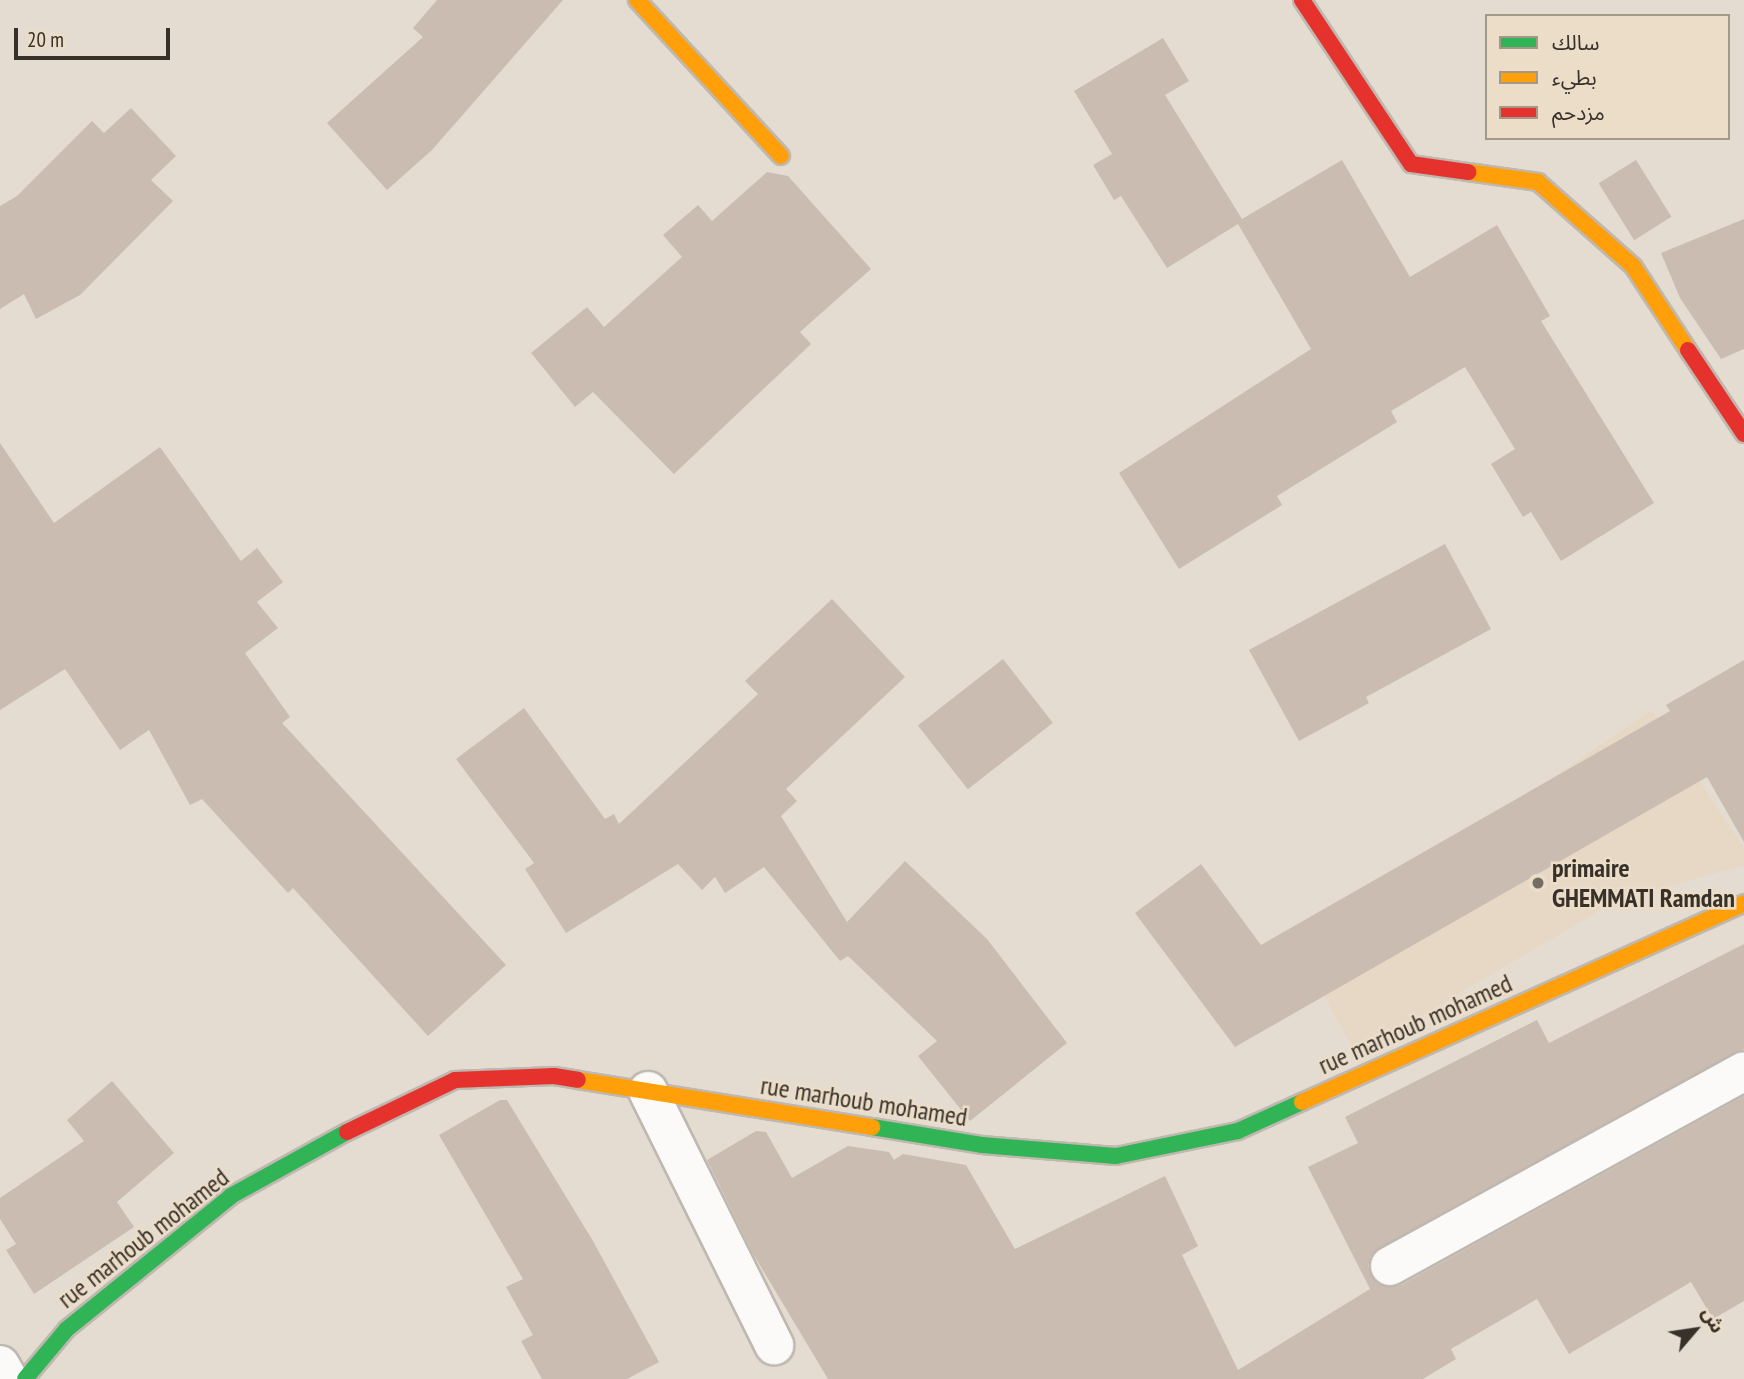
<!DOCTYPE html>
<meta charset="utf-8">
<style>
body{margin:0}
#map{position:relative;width:1744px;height:1379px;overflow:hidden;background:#e4dcd1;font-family:"PT Sans Narrow","Noto Sans Arabic",sans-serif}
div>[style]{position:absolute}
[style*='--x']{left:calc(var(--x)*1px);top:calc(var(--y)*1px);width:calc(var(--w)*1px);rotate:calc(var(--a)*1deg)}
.built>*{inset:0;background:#e6d8c4}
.building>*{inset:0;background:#cbbcb2;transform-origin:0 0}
.roads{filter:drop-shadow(2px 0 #bfb8b0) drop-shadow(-2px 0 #bfb8b0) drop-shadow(0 2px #bfb8b0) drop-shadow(0 -2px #bfb8b0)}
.street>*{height:38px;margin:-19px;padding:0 19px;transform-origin:19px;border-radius:19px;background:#fbfaf8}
.fast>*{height:16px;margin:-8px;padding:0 8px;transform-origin:8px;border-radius:8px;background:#30b455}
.slow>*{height:16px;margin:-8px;padding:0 8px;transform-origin:8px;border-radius:8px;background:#ff9f0a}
.jam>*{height:16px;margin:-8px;padding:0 8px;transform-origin:8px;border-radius:8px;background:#e5322d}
.dots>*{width:19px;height:19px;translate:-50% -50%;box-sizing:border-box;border:4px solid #ecddc9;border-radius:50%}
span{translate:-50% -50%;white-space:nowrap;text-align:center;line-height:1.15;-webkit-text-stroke:5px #ecddc9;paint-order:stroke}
.poi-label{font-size:26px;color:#37312a;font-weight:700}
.left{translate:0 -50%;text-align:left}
.street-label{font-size:26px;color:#37312a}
.legend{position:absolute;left:1485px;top:14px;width:245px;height:126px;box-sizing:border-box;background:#ecddc9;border:2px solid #a49889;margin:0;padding:9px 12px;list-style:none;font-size:21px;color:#37312a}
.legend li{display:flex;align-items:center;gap:14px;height:35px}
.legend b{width:35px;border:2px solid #a49889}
.north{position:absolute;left:1660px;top:1295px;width:70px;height:70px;-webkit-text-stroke:5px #ecddc9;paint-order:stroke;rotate:61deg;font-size:19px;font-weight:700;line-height:28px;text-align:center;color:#37312a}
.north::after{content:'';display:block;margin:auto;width:24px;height:32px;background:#37312a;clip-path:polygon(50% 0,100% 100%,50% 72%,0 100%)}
.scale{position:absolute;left:14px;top:28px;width:156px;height:32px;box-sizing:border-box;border:4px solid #37312a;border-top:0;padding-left:9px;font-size:21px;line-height:24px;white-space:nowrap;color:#37312a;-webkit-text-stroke:5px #ecddc9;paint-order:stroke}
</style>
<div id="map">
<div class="built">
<i style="clip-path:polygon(1652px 710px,1744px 848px,1744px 865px,1616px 901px,1356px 1054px,1298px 949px)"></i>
</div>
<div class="building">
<i style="clip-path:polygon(437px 0,563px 0,432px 150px,387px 190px,327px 123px,423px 37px,413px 28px)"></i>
<i style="clip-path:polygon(1163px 38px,1189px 81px,1165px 95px,1242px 219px,1342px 160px,1410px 277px,1497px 225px,1550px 316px,1541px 321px,1654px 503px,1561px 561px,1531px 512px,1523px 517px,1491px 464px,1515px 449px,1465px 367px,1391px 411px,1397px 422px,1277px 496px,1282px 505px,1179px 569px,1119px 473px,1311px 349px,1238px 224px,1167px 268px,1121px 196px,1114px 200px,1093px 165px,1112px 154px,1074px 91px)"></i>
<i style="clip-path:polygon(131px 108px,176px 156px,151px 180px,173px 201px,80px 295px,36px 319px,24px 294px,0 309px,0 206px,17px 196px,92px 121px,104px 133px)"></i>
<i style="left:1636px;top:160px;width:67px;height:44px;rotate:58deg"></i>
<i style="clip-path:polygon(767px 172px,788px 176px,871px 269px,800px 332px,811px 344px,674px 474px,593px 392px,575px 407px,531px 353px,587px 307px,604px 327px,682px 257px,663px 235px,698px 205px,712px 221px)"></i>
<i style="clip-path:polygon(1744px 219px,1744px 349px,1721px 359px,1680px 298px,1661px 253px)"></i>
<i style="clip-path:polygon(0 443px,54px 523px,160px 447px,241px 561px,257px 548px,283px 582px,257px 602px,278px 628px,245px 653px,290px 717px,282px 723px,506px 965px,428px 1036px,293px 888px,288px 893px,202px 799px,190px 805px,149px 730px,120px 750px,65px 669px,0 710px)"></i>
<i style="clip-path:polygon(1445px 544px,1491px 629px,1366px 697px,1369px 703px,1299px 741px,1249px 650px)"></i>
<i style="clip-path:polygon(832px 599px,905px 677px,786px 789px,797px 801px,781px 816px,847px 922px,905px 861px,987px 939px,1067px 1043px,970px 1121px,918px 1056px,937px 1041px,848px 956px,840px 961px,764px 867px,725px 893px,715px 877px,702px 890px,678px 864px,566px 933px,525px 869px,534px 863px,456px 759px,524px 708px,605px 819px,614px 814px,619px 824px,758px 694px,745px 681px)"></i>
<i style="left:1003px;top:659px;width:81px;height:108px;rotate:52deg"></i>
<i style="clip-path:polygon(1744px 660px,1744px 842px,1707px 777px,1235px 1047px,1135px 913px,1201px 864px,1261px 945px,1670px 711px,1666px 705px)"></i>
<i style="clip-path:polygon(1744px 944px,1744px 1049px,1371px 1255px,1368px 1266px,1378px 1284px,1401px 1285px,1744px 1096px,1744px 1301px,1713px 1319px,1691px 1282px,1569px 1354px,1537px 1299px,1451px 1349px,1456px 1359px,1423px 1379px,828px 1379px,752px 1252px,707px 1160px,756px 1131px,766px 1132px,792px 1178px,848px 1146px,889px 1152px,894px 1160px,903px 1154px,966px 1165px,1015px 1249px,1165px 1176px,1198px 1246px,1182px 1255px,1238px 1370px,1370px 1289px,1308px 1167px,1358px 1143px,1345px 1117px,1537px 1020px,1549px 1043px)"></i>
<i style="clip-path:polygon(112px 1081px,174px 1153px,117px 1202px,134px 1227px,34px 1294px,6px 1250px,16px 1244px,0 1219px,0 1198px,84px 1141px,67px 1120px)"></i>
<i style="clip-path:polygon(500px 1100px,507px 1100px,593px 1241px,659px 1362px,627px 1379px,542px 1379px,521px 1341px,533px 1335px,506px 1287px,523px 1279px,439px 1135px)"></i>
</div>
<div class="roads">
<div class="street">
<i style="--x:648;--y:1091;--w:284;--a:63.6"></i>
<i style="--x:1390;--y:1266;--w:404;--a:-28.8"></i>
<i style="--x:0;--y:1365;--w:16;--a:60"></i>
</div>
<div class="fast">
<i style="--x:872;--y:1127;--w:111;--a:9.3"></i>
<i style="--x:982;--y:1145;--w:134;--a:4.7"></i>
<i style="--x:1116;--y:1156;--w:125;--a:-11.6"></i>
<i style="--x:1238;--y:1131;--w:70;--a:-24.4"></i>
<i style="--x:25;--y:1379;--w:65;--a:-50"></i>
<i style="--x:67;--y:1329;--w:211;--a:-39"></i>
<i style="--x:231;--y:1196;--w:132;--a:-28.9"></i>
</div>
<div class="slow">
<i style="--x:637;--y:0;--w:212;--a:47.3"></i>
<i style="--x:1468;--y:172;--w:71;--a:8.1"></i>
<i style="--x:1538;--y:182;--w:127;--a:41.5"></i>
<i style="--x:1633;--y:266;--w:100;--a:56.8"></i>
<i style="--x:578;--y:1080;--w:298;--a:9.1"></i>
<i style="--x:1302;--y:1102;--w:485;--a:-24.2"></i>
</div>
<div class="jam">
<i style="--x:1302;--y:0;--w:197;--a:56.4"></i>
<i style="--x:1411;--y:164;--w:58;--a:8"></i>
<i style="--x:1688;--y:350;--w:101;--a:56.3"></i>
<i style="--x:347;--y:1132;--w:120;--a:-25.7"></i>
<i style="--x:455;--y:1080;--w:99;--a:-2.3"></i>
<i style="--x:554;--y:1076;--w:24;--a:9"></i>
</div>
</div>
<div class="dots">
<i style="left:1538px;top:883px;background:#746d64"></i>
</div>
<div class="poi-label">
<span class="left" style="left:1552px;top:883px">primaire<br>GHEMMATI Ramdan</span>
</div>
<div class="street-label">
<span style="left:1415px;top:1024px;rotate:-24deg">rue marhoub mohamed</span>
<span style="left:864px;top:1101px;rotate:9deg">rue marhoub mohamed</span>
<span style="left:143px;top:1238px;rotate:-38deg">rue marhoub mohamed</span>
</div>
<ul class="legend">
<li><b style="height:9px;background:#30b455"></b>سالك</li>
<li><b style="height:9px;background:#ff9f0a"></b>بطيء</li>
<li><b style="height:9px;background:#e5322d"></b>مزدحم</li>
</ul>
<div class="north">ش</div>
<div class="scale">20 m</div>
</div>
